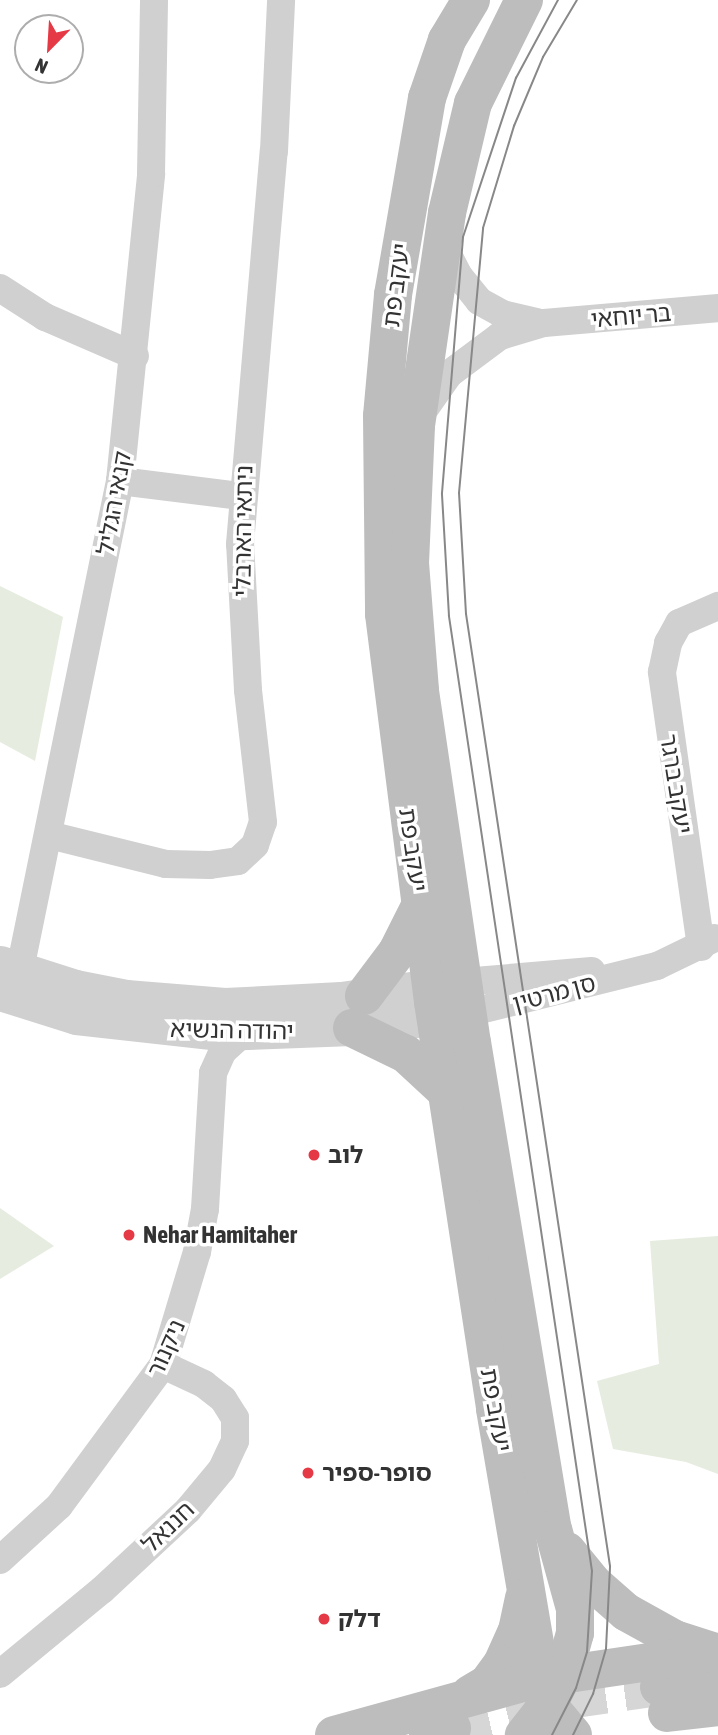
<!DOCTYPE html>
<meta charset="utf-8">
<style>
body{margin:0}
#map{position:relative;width:718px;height:1735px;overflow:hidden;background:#fff;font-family:"Asap Condensed","Noto Sans Hebrew",sans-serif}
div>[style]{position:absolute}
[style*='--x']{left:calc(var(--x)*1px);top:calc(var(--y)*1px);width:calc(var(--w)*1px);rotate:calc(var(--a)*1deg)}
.green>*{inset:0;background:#e6ecdf}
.secondary-tunnel>*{height:38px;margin-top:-19px;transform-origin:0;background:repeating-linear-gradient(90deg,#d6d6d6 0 38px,transparent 0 57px)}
.minor>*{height:28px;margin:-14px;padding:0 14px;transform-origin:14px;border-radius:14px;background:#d0d0d0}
.tertiary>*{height:35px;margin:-17.5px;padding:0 17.5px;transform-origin:17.5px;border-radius:17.5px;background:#d0d0d0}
.secondary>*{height:38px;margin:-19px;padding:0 19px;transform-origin:19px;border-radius:19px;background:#bdbdbd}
.tram>*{height:2px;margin:-1px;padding:0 1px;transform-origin:1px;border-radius:1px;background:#888}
.dots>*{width:19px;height:19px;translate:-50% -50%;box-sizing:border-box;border:4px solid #fff;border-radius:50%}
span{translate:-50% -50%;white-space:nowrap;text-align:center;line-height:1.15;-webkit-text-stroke:7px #fff;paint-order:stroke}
.street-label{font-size:24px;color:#333}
.poi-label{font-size:24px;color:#333;font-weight:700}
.left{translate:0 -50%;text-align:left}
.north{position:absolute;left:14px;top:14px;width:70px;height:70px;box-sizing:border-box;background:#fff;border:2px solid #adadad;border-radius:50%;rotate:204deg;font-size:19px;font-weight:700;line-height:28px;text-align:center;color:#333}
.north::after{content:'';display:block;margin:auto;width:24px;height:32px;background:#e63946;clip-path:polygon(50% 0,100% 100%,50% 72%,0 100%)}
</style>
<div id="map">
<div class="green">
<i style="clip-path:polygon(0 586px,63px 617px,35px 761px,0 742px)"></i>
<i style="clip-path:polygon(0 1208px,54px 1246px,0 1279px)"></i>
<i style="clip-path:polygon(718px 1236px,718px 1474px,686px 1462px,613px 1449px,597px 1381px,659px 1364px,650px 1241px)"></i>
</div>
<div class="secondary-tunnel">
<i style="--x:452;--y:1728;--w:119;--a:-13.6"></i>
<i style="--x:568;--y:1700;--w:92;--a:-8.1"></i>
</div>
<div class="minor">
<i style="--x:442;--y:243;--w:37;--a:63"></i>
<i style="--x:459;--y:276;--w:32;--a:51"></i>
<i style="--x:479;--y:301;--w:26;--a:29"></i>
<i style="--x:502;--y:314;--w:36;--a:13"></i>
<i style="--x:0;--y:288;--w:54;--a:32.8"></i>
<i style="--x:45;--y:317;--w:98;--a:23.4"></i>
<i style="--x:421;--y:414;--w:49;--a:-55"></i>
<i style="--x:449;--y:374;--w:64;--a:-36.7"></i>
<i style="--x:500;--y:336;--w:46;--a:-16.5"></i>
<i style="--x:544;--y:323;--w:175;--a:-4.9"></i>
<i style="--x:120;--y:481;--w:122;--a:7.1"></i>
<i style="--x:49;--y:835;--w:121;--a:13.9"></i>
<i style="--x:166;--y:864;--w:44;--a:1.3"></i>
<i style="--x:210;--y:865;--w:28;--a:-8"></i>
<i style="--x:238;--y:861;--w:23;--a:-43"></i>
<i style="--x:255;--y:845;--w:24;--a:-71"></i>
<i style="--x:263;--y:822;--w:133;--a:-96.5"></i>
<i style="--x:248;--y:690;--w:146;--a:-93.1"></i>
<i style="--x:240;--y:544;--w:394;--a:-85.1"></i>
<i style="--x:274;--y:151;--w:151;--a:-87.3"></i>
<i style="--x:701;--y:947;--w:278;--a:-98.1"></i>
<i style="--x:662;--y:672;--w:30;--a:-78"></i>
<i style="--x:668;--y:643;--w:23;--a:-61"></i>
<i style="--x:679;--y:623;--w:43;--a:-23.6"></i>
<i style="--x:463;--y:982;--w:129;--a:-4.9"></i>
<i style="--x:16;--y:989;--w:519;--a:-78.43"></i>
<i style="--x:120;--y:481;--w:309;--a:-84.2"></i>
<i style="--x:151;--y:174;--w:174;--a:-89"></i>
<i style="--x:468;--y:1013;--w:195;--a:-14"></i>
<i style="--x:657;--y:966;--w:64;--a:-25.8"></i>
<i style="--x:0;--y:1560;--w:80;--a:-42.5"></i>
<i style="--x:59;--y:1506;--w:175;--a:-53.6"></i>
<i style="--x:163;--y:1365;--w:118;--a:-73.3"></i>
<i style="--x:197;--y:1252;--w:44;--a:-79.5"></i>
<i style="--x:205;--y:1209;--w:136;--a:-86.6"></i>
<i style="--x:213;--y:1073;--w:24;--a:-66"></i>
<i style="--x:223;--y:1051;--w:27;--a:-42"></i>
<i style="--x:0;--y:1674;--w:132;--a:-39.5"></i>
<i style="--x:102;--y:1590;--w:117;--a:-42.9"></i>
<i style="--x:188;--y:1510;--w:53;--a:-50.3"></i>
<i style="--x:222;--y:1469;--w:31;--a:-65"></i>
<i style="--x:235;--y:1441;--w:23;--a:-90"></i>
<i style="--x:235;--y:1418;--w:22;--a:-122"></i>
<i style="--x:223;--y:1399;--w:24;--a:-142"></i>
<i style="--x:204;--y:1384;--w:45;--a:-155.1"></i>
</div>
<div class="tertiary">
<i style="--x:0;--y:963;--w:79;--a:17.7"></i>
<i style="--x:75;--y:987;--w:52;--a:11.1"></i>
<i style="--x:126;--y:997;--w:99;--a:4.6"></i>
<i style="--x:225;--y:1005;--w:116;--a:-3"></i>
<i style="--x:341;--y:999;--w:119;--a:-8.2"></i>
<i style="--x:0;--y:993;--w:80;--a:17.5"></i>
<i style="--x:76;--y:1017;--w:143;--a:6.4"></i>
<i style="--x:218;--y:1033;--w:134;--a:-2.1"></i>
<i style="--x:352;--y:1028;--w:113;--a:-7.1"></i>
</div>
<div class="secondary">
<i style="--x:471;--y:0;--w:47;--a:121"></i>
<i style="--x:447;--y:40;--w:61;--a:109"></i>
<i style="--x:427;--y:98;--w:200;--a:99.8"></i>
<i style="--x:393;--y:295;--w:121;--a:95.2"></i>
<i style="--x:382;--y:416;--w:198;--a:89.4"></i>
<i style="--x:384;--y:614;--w:391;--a:82.8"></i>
<i style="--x:433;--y:1002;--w:412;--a:81.3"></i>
<i style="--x:495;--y:1409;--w:273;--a:80.3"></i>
<i style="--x:541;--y:1678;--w:35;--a:70"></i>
<i style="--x:553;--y:1711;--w:31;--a:50"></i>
<i style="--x:524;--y:0;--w:115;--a:116.3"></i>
<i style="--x:473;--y:103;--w:113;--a:103.3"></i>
<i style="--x:447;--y:213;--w:215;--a:98.3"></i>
<i style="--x:416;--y:426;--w:137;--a:92.5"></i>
<i style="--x:410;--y:563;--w:128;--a:85.5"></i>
<i style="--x:420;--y:691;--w:355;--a:81.6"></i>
<i style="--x:472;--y:1042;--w:494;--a:80.6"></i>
<i style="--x:553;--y:1529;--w:83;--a:74.6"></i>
<i style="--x:575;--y:1609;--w:24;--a:90"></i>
<i style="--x:575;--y:1633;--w:41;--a:105.4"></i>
<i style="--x:564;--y:1673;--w:34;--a:117"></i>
<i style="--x:549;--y:1703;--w:41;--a:128"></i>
<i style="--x:364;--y:996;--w:55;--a:-53.1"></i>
<i style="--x:397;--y:952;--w:51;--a:-63.4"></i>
<i style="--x:352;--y:1028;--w:60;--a:25.7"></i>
<i style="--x:406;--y:1054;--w:56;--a:42.8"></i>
<i style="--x:567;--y:1551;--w:41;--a:50.9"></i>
<i style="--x:593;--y:1583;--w:44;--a:41.3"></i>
<i style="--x:626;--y:1612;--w:56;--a:28.9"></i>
<i style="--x:675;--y:1639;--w:36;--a:18"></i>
<i style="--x:659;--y:1687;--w:60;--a:-7.7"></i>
<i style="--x:470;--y:1694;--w:21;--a:-31"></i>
<i style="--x:488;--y:1683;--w:24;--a:-54"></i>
<i style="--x:502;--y:1664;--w:36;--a:-66"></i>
<i style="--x:517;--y:1631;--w:34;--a:-78"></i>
<i style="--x:667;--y:1713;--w:51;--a:-6.7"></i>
<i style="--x:334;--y:1735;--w:215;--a:-15.4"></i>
<i style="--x:541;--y:1678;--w:179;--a:-8.4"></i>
<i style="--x:428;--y:1735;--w:25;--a:-16"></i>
</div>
<div class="tram">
<i style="--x:552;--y:1735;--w:53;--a:-62.9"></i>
<i style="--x:576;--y:1688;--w:38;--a:-73"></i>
<i style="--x:587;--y:1652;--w:81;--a:-86.5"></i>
<i style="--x:592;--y:1571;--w:966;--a:-98.52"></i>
<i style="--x:449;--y:616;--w:123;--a:-93.3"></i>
<i style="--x:442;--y:493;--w:257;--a:-85.3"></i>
<i style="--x:463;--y:237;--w:168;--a:-71.6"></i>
<i style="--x:516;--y:78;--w:89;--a:-61.7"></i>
<i style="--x:573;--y:1735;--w:46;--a:-64"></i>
<i style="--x:593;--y:1694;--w:47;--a:-73.9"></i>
<i style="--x:606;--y:1649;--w:83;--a:-87.2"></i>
<i style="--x:610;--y:1566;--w:963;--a:-98.6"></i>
<i style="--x:466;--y:614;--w:121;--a:-93.3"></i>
<i style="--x:459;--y:493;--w:266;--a:-84.8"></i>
<i style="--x:483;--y:228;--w:107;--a:-73.1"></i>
<i style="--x:514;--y:126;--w:75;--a:-67.2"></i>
<i style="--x:543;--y:57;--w:66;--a:-59.2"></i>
</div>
<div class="dots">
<i style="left:314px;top:1155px;background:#e63946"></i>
<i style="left:129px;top:1235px;background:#e63946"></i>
<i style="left:308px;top:1473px;background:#e63946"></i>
<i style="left:324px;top:1619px;background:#e63946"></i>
</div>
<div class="street-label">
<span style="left:396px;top:285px;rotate:-83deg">יעקב פת</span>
<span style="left:631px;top:316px;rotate:-5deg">בר יוחאי</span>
<span style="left:114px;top:503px;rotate:-80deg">קנאי הגליל</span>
<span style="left:243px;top:531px;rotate:-89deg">ניתאי הארבלי</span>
<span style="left:676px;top:784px;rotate:81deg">יעקב ברגר</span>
<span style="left:413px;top:850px;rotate:82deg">יעקב פת</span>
<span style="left:554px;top:993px;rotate:-15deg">סן מרטין</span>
<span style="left:232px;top:1030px;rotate:1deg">יהודה הנשיא</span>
<span style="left:166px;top:1348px;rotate:-66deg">ניקנור</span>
<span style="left:496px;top:1410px;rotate:80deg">יעקב פת</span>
<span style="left:168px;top:1527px;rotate:-44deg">חננאל</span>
</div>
<div class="poi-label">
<span class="left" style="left:328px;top:1155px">לוב</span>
<span class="left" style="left:143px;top:1235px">Nehar Hamitaher</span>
<span class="left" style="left:322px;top:1473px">סופר-ספיר</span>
<span class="left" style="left:338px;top:1619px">דלק</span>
</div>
<div class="north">N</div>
</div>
